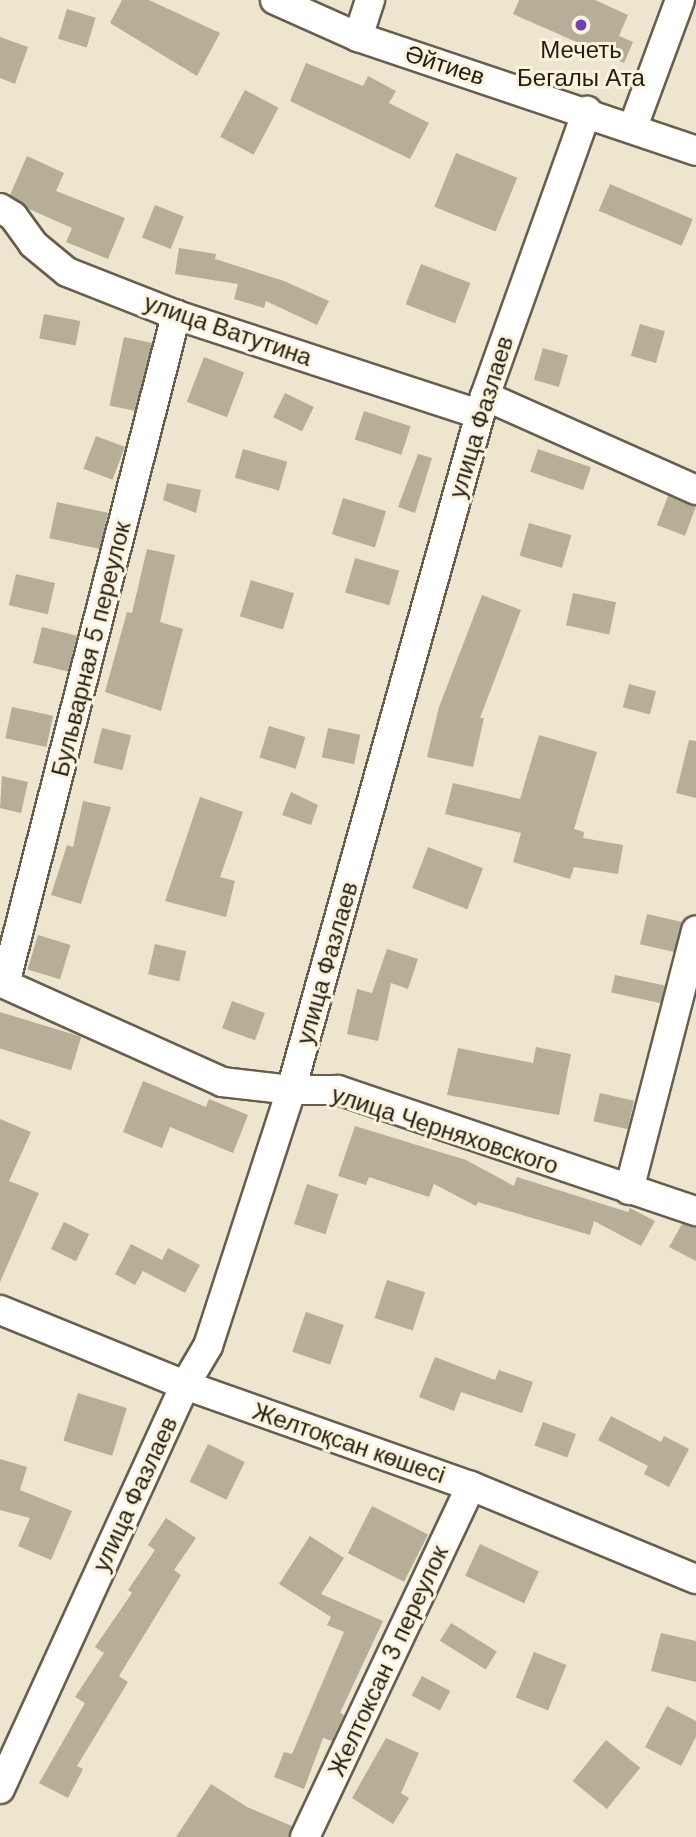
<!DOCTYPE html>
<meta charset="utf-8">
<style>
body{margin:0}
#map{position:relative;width:696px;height:1837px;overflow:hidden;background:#eee5ce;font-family:"DM Sans",sans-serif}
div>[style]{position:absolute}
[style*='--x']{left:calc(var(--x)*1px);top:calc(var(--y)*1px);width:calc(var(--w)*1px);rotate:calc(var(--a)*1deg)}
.building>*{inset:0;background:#b7ae98;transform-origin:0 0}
.roads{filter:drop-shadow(2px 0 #675f4b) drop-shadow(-2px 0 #675f4b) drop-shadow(0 2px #675f4b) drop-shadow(0 -2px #675f4b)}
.minor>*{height:28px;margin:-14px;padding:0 14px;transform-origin:14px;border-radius:14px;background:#fff}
.dots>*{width:19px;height:19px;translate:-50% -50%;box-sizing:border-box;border:4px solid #fcf3db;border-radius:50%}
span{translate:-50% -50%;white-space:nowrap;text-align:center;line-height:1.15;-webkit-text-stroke:6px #fcf3db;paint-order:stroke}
.poi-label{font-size:24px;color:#231f17}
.street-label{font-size:24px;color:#231f17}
</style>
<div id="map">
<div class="building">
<i style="clip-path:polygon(122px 0,149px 0,220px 33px,197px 76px,110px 23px)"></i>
<i style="clip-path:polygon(519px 0,595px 0,628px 15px,619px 36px,633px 42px,624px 63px,513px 14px)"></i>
<i style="left:67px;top:9px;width:30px;height:31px;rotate:17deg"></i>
<i style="clip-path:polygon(0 37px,28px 47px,15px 84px,0 78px)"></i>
<i style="clip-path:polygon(306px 63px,363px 86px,368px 76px,396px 91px,389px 103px,429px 123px,410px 159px,290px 101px)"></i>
<i style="left:245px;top:90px;width:38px;height:53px;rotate:28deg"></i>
<i style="left:456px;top:153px;width:66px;height:58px;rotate:22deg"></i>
<i style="clip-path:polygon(27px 156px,64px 173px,56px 191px,125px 218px,108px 259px,66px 242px,72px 228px,29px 209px,10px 195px)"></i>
<i style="left:610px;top:184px;width:90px;height:29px;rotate:23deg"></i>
<i style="left:155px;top:205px;width:31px;height:35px;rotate:22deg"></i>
<i style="clip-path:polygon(179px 248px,216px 254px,215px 259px,284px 281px,329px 301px,317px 325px,266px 301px,264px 308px,234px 299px,238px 284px,175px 274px)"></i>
<i style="left:421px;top:264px;width:53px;height:43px;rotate:21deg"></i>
<i style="left:44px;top:314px;width:37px;height:25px;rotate:11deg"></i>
<i style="left:640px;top:324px;width:26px;height:33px;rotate:16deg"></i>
<i style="left:124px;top:337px;width:29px;height:70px;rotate:12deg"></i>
<i style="left:543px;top:348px;width:26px;height:33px;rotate:16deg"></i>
<i style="left:204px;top:357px;width:43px;height:48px;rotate:21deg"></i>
<i style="left:285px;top:393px;width:32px;height:27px;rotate:26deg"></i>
<i style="left:364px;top:411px;width:49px;height:30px;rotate:18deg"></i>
<i style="left:96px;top:436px;width:31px;height:35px;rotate:21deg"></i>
<i style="left:243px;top:449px;width:46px;height:30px;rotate:16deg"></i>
<i style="left:538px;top:449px;width:56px;height:24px;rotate:19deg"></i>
<i style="clip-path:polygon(418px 454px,432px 458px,415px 513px,398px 507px)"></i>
<i style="clip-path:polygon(167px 483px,201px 490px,196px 513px,163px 500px)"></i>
<i style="left:668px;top:496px;width:30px;height:31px;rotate:21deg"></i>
<i style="left:343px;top:498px;width:45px;height:38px;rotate:17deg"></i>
<i style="left:57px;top:502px;width:52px;height:37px;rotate:12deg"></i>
<i style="left:529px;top:523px;width:44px;height:34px;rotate:16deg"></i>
<i style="clip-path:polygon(147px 549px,175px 555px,160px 622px,183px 629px,161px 711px,105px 692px,127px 612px,132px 613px)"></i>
<i style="left:355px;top:558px;width:46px;height:36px;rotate:16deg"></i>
<i style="left:16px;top:574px;width:40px;height:32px;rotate:13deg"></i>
<i style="left:251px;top:580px;width:45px;height:38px;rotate:17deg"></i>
<i style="left:573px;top:593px;width:44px;height:33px;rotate:12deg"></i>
<i style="clip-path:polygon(482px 595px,521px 610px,480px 718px,484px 718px,473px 767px,427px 757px,439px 707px)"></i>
<i style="left:42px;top:627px;width:36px;height:37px;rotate:14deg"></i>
<i style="left:629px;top:684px;width:28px;height:24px;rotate:15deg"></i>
<i style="left:12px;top:707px;width:42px;height:32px;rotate:12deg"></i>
<i style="left:269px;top:726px;width:38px;height:33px;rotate:17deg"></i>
<i style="left:102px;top:728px;width:30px;height:36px;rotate:14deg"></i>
<i style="left:328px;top:728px;width:33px;height:30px;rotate:12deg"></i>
<i style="clip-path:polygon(539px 735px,597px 752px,574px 829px,584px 832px,583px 838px,623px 845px,618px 874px,574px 867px,570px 879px,513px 862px,521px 833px,445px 814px,453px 783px,520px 799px)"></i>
<i style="clip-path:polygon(689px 740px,696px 741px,696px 798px,676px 793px)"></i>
<i style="clip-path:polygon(2px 776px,28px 782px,21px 813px,0 808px)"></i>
<i style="clip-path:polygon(291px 792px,318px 805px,311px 825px,282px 815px)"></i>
<i style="clip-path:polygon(200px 797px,243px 812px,220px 877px,235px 881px,226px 917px,165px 901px)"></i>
<i style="clip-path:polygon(83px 801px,111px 807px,81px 904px,51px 895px,67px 845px,73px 847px)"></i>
<i style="left:428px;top:847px;width:59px;height:44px;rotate:21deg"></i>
<i style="left:647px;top:914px;width:36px;height:31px;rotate:13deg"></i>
<i style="left:38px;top:935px;width:34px;height:36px;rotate:17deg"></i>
<i style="left:155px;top:944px;width:32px;height:31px;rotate:13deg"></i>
<i style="clip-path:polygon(387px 949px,418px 959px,408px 989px,391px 983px,378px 1041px,347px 1034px,357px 989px,372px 993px)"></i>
<i style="left:615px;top:975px;width:51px;height:18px;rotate:12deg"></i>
<i style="left:232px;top:1001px;width:35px;height:29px;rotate:20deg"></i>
<i style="left:0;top:1012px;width:85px;height:35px;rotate:17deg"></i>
<i style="clip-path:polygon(536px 1047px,571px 1054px,559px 1115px,447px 1095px,458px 1048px,533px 1063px)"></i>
<i style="clip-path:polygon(143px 1081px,206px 1107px,209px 1099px,248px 1115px,233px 1153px,170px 1127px,162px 1148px,123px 1132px)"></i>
<i style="left:600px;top:1093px;width:35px;height:29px;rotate:13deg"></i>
<i style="clip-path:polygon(0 1119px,31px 1132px,9px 1181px,39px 1193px,0 1282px)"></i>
<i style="clip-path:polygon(355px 1126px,466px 1160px,514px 1186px,517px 1177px,628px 1212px,630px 1208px,655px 1221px,641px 1246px,594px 1221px,590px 1235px,478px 1202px,476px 1206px,434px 1184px,429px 1197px,369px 1177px,366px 1185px,338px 1176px)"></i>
<i style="left:307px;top:1184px;width:33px;height:42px;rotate:18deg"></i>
<i style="left:64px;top:1222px;width:28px;height:30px;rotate:26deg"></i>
<i style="clip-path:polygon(682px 1224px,696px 1227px,696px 1261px,669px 1247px)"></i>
<i style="clip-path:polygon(131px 1244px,162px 1260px,168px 1248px,200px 1265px,185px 1293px,143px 1271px,135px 1285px,115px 1274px)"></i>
<i style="left:387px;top:1280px;width:40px;height:40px;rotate:18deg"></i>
<i style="left:306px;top:1312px;width:40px;height:42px;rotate:19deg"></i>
<i style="clip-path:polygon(435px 1357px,495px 1380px,499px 1370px,533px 1382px,522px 1413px,461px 1392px,454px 1411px,419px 1397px)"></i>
<i style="left:78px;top:1393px;width:51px;height:50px;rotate:17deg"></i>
<i style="clip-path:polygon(611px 1416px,661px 1442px,664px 1436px,689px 1449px,669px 1487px,644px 1474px,648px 1466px,598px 1440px)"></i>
<i style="left:543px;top:1422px;width:35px;height:25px;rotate:20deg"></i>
<i style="left:208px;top:1444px;width:41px;height:42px;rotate:26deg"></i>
<i style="clip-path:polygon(0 1459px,27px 1467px,20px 1490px,72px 1511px,51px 1560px,18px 1546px,30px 1518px,0 1510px)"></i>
<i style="left:372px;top:1506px;width:63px;height:53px;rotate:27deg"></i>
<i style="clip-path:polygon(166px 1518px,196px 1538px,174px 1570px,181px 1575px,119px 1676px,128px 1682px,77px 1766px,83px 1769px,68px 1798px,39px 1783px,85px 1703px,75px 1697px,104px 1653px,95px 1647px,132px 1593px,128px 1590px,155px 1550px,148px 1545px)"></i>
<i style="clip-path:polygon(310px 1536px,344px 1558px,321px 1594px,383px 1621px,340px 1713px,344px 1715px,332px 1741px,323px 1738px,304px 1789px,274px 1777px,284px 1752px,292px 1754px,344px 1632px,327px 1625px,331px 1617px,279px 1584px)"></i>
<i style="left:480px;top:1544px;width:65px;height:35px;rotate:25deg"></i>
<i style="left:451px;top:1623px;width:54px;height:21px;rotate:32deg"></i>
<i style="clip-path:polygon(661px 1633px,696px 1641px,696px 1682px,651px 1671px)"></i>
<i style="left:534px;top:1652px;width:35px;height:49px;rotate:22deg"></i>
<i style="left:422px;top:1676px;width:32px;height:22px;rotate:28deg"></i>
<i style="clip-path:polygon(667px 1706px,696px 1721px,696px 1737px,681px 1766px,645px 1747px)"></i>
<i style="clip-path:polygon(386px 1738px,419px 1753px,401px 1793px,409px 1798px,393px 1824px,352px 1798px)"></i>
<i style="left:606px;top:1740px;width:44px;height:53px;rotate:39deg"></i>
<i style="clip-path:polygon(211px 1784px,247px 1807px,292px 1826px,289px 1837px,176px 1837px)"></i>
</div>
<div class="roads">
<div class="minor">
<i style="--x:275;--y:0;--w:91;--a:24"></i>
<i style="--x:358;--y:37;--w:357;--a:18.6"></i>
<i style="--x:358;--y:37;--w:39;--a:-72"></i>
<i style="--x:633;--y:127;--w:135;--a:-69.7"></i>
<i style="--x:0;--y:208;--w:15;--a:32"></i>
<i style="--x:13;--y:216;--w:34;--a:54"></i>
<i style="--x:33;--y:244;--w:44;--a:39.5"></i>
<i style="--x:67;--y:272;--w:117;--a:21.5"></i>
<i style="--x:176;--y:315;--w:319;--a:18.1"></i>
<i style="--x:485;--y:396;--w:231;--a:24"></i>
<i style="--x:0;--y:982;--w:243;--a:24.2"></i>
<i style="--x:222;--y:1082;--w:69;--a:6.6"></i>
<i style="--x:291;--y:1090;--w:47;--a:0"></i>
<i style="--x:338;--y:1090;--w:378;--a:18.7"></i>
<i style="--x:5;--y:984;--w:691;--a:-75.66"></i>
<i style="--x:629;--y:1190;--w:268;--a:-75.5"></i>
<i style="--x:0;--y:1310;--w:200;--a:22.1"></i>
<i style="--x:185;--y:1385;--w:303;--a:19.5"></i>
<i style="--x:471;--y:1486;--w:243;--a:22.5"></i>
<i style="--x:0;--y:1789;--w:444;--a:-65.4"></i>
<i style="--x:185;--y:1385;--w:45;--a:-59.5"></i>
<i style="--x:208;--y:1346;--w:269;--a:-72"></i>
<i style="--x:291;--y:1090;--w:721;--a:-74.38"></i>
<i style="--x:485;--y:396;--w:303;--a:-70.3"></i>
<i style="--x:305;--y:1837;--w:388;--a:-64.7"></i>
</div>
</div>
<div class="dots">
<i style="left:581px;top:25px;background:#703eb6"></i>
</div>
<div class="poi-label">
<span style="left:581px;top:64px">Мечеть<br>Бегалы Ата</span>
</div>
<div class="street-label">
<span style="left:445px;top:65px;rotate:18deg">Әйтиев</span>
<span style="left:228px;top:330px;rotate:19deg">улица Ватутина</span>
<span style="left:481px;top:417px;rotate:-73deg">улица Фазлаев</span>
<span style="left:91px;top:649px;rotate:-76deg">Бульварная 5 переулок</span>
<span style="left:327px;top:963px;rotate:-74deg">улица Фазлаев</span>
<span style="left:445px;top:1130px;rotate:18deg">улица Черняховского</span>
<span style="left:349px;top:1443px;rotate:19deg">Желтоқсан көшесі</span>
<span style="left:135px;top:1494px;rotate:-65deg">улица Фазлаев</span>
<span style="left:388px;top:1661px;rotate:-65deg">Желтоксан 3 переулок</span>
</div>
</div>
